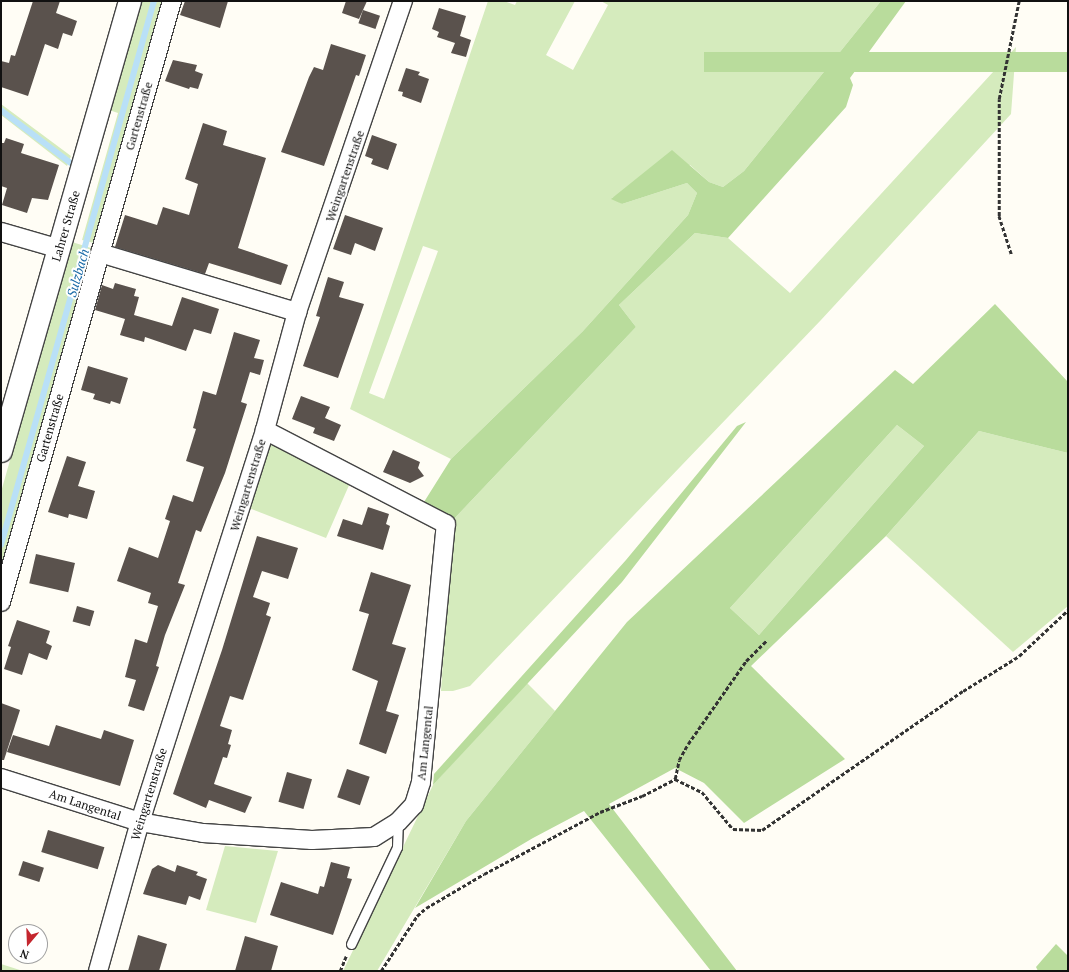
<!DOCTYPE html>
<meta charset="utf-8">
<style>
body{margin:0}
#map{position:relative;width:1069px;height:972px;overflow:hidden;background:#fffdf5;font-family:"PT Serif",serif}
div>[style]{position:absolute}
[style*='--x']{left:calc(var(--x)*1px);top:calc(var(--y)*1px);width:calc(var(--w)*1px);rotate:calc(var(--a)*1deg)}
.green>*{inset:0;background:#d5ebbd}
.forest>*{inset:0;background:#b9dc9c;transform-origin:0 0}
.stream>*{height:5.5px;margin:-2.75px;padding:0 2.75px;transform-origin:2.75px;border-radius:2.75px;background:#b9e0f7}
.building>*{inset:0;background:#5a524d;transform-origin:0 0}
.path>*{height:2.5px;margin-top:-1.25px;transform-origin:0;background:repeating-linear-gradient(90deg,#333 0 4px,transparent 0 6px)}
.roads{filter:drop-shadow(1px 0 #444) drop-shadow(-1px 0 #444) drop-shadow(0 1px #444) drop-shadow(0 -1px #444)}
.service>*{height:9px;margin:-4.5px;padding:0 4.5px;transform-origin:4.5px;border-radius:4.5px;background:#fff}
.minor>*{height:18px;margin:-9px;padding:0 9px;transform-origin:9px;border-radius:9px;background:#fff}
.tertiary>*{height:22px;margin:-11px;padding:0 11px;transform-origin:11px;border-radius:11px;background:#fff}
span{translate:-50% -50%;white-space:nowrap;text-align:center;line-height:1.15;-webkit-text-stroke:4px #fff;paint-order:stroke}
.street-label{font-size:12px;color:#111}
.water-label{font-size:13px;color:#1768a6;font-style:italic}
.frame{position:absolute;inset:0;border:2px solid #111;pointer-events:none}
.north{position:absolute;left:8px;top:924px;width:40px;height:40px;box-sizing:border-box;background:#fff;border:1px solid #a0a0a0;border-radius:50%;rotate:199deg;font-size:11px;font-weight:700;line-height:16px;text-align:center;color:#111}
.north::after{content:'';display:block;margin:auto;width:14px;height:18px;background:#c4262e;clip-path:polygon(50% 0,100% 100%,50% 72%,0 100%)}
</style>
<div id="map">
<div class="green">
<i style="clip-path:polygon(140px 1px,163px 1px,94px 243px,82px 240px,118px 113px,109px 110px)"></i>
<i style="clip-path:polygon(evenodd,488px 1px,504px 1px,515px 5px,517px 1px,575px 1px,546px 55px,573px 70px,608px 5px,601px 1px,881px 1px,744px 171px,723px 187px,709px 182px,690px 165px,612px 198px,622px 204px,687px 183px,697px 193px,688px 215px,583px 331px,451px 459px,350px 409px,488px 1px,423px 246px,438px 251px,384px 399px,369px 393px,423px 246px)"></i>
<i style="clip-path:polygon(1016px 47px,1011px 114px,821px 320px,470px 686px,453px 691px,441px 691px,452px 521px,636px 327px,619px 305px,695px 233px,728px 238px,790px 293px)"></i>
<i style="clip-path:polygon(1px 104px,71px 156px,67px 166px,1px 115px)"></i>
<i style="clip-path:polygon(72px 242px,91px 248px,1px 572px,1px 492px)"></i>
<i style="clip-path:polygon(897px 425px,924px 446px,759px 635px,730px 608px)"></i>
<i style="clip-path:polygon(979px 431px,1068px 453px,1068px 606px,1013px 652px,886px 536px)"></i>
<i style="clip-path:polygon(270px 441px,350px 483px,326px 538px,249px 508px)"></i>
<i style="clip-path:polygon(526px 682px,555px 711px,466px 821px,377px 971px,343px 971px,433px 785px)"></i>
<i style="clip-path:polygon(225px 846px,278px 851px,256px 923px,206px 910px)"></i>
<i style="clip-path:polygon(1px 964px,23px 971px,1px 971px)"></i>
</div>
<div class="forest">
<i style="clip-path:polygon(881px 1px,906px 1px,850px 78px,853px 85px,846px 107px,728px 238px,695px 233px,619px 305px,636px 327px,452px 521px,424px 502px,451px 459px,583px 331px,688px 215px,697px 193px,687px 183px,622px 204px,611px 199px,672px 150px,709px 182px,723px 187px,744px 171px)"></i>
<i style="left:1068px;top:52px;width:20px;height:364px;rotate:90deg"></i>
<i style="clip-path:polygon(evenodd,995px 304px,1068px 382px,1068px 453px,979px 431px,886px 536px,751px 666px,845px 759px,744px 823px,704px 783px,675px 768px,609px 804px,737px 971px,711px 971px,584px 811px,533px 838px,415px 908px,466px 821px,627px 622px,895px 370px,913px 384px,995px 304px,897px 425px,924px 446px,759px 635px,730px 608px,897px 425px)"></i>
<i style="clip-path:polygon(746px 422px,622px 582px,433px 785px,434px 774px,626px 560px,737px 426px)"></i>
<i style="clip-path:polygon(1056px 944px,1068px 956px,1068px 971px,1038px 971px,1036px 967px)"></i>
</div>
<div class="stream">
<i style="--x:1;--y:110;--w:88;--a:37.1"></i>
<i style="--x:1;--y:545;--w:565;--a:-74.29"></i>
</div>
<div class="building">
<i style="clip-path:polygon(33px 1px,60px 1px,56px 13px,77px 21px,72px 36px,63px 33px,58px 49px,45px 44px,28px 96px,1px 87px,1px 61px,9px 63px,11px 55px,15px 56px)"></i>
<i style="clip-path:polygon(185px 1px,228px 1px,220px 28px,180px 15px)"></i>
<i style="clip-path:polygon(346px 1px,367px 1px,359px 19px,342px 13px)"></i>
<i style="clip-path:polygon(439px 8px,466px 16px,460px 36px,471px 40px,466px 57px,451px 53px,455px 43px,437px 37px,439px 32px,432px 29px)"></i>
<i style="left:363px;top:10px;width:18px;height:14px;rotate:19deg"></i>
<i style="clip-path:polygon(331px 44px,366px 55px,359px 76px,356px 75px,324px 166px,281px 152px,309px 77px,314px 67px,323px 70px)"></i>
<i style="clip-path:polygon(173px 60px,197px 65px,195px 71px,203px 74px,198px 89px,190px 87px,189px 89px,165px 81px)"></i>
<i style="clip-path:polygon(406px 68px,420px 72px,418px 75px,429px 79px,421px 103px,402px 96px,403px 92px,398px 91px)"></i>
<i style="clip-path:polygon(203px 123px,227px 131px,223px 145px,266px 158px,238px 248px,288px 265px,281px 285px,209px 263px,205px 274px,115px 247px,125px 215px,157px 225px,163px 207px,189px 215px,198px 184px,185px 179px)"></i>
<i style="clip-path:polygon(372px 135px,397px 144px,388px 170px,371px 164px,373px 159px,365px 156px)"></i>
<i style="clip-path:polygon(6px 138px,24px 144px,21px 153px,59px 165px,48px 200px,32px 198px,27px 213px,2px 205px,7px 188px,1px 186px,1px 143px,4px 143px)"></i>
<i style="clip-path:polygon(345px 215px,383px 228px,375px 251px,355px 243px,351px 255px,333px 249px)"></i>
<i style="clip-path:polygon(328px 277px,344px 282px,339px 297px,364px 304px,338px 378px,303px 366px,320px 317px,316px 316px)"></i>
<i style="clip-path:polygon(115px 283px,136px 289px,134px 296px,139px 297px,134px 315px,172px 326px,182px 297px,219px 309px,211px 334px,194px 329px,186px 351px,145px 337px,144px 342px,120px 335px,125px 319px,95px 310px,102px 285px,113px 289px)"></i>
<i style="clip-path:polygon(234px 332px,260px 340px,254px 358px,264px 360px,260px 375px,250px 372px,241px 402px,247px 404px,225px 473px,201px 532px,196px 530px,178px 583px,185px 585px,165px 635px,156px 666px,159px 667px,144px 711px,128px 706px,136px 680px,125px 677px,135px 639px,147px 643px,158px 606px,148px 603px,151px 593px,117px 581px,129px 547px,158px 558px,170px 521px,165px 519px,173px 495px,193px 502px,204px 467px,186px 461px,196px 429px,193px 428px,203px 391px,216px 395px)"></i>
<i style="clip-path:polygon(88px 366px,128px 378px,120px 404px,111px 401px,110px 404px,93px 399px,95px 394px,81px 390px)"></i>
<i style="clip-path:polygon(301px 396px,330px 407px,325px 418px,341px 425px,334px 441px,313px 433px,315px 428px,292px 419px)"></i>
<i style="clip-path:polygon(393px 450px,420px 462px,418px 468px,424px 476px,410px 483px,383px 472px)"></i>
<i style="clip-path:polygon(67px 456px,86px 462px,78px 486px,95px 491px,87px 519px,69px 514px,68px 518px,48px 512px)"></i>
<i style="clip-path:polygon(368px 507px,389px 514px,386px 524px,390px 526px,383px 550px,337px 536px,343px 519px,362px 525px)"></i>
<i style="clip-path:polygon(257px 536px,298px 548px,288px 579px,262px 571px,253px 597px,270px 603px,266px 615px,271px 617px,243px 700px,230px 696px,220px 726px,232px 730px,228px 744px,231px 745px,227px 758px,223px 757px,214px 784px,252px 797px,245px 813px,209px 800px,206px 808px,173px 794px,222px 650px)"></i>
<i style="left:36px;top:554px;width:40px;height:30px;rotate:13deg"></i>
<i style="clip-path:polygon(371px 572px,411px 585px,392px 644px,406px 648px,386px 711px,399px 715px,386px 754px,359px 744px,378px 681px,352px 670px,369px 614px,359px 611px)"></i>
<i style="left:77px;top:606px;width:18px;height:16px;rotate:16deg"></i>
<i style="clip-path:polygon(17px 620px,50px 631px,46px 643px,52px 646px,47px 660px,29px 653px,22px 675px,4px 669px,11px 647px,8px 646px)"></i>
<i style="clip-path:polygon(1px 703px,20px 710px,4px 760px,1px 760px)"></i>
<i style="clip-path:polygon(56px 725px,101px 739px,104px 730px,134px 740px,120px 786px,7px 752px,13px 735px,49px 746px)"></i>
<i style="left:347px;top:769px;width:24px;height:30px;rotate:19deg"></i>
<i style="left:287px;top:772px;width:26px;height:31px;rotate:16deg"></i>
<i style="left:48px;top:830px;width:59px;height:23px;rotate:17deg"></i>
<i style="left:23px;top:861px;width:22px;height:15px;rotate:18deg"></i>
<i style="clip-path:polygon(331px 862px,350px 867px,347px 878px,352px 879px,333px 935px,270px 915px,281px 882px,318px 894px,320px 886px,324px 887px)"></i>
<i style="clip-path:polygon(158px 865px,175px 872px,177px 865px,198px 872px,196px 875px,207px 879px,200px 900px,189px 896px,186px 905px,143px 894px,152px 869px)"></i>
<i style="clip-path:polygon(138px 935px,167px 944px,159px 971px,128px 971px)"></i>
<i style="clip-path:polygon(245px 936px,278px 946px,271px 971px,235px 971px)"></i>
</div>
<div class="path">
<i style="--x:1011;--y:254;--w:40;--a:-108"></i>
<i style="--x:999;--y:216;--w:117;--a:-90"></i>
<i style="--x:999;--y:99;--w:100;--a:-78.5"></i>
<i style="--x:675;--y:779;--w:19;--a:-78"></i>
<i style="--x:679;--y:760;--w:18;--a:-61"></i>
<i style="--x:688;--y:744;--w:101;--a:-55.1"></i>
<i style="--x:746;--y:661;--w:30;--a:-45"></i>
<i style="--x:340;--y:971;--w:16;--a:-68"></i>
<i style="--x:381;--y:971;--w:66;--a:-56.8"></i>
<i style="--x:417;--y:916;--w:12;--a:-42"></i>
<i style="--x:426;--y:908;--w:67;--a:-30.4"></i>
<i style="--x:484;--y:874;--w:132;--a:-28.1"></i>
<i style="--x:600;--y:812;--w:45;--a:-20.9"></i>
<i style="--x:642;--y:796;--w:37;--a:-27"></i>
<i style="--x:675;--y:779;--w:30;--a:26"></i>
<i style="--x:702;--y:792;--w:48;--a:50"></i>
<i style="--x:733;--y:829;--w:29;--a:2"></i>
<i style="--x:762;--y:830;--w:244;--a:-34.7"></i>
<i style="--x:963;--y:691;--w:66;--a:-32"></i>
<i style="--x:1019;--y:656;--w:67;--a:-43.2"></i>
</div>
<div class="roads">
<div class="service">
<i style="--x:351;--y:944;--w:107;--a:-64.6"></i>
<i style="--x:397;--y:847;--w:25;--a:-88"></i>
</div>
<div class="minor">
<i style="--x:1;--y:232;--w:61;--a:16.1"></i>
<i style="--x:100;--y:253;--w:206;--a:16.7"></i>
<i style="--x:1;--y:602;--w:625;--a:-74.12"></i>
<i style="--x:1;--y:778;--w:146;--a:17.6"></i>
<i style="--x:140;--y:822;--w:64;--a:9.9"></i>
<i style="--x:203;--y:833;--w:109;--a:3.7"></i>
<i style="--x:312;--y:840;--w:62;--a:-2.8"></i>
<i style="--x:374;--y:837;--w:28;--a:-32"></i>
<i style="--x:398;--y:822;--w:23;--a:-47"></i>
<i style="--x:414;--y:805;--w:24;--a:-73"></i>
<i style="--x:421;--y:782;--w:259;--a:-84.5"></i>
<i style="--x:446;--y:524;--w:204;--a:-152.6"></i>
<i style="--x:98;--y:971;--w:155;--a:-74.3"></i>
<i style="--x:140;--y:822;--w:411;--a:-72.3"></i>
<i style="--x:265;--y:430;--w:122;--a:-74.8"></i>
<i style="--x:297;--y:312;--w:329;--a:-71.2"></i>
</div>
<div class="tertiary">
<i style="--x:1;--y:451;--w:468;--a:-74"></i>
</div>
</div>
<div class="street-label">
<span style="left:139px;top:116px;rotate:-74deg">Gartenstraße</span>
<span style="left:345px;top:176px;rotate:-71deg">Weingartenstraße</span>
<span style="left:66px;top:226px;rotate:-74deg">Lahrer Straße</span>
<span style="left:50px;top:428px;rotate:-74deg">Gartenstraße</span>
<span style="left:248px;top:485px;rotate:-73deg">Weingartenstraße</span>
<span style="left:425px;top:743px;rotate:-84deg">Am Langental</span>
<span style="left:149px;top:794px;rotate:-73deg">Weingartenstraße</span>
<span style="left:85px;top:805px;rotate:18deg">Am Langental</span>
</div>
<div class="water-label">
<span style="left:78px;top:273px;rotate:-74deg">Sulzbach</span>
</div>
<div class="frame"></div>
<div class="north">N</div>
</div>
